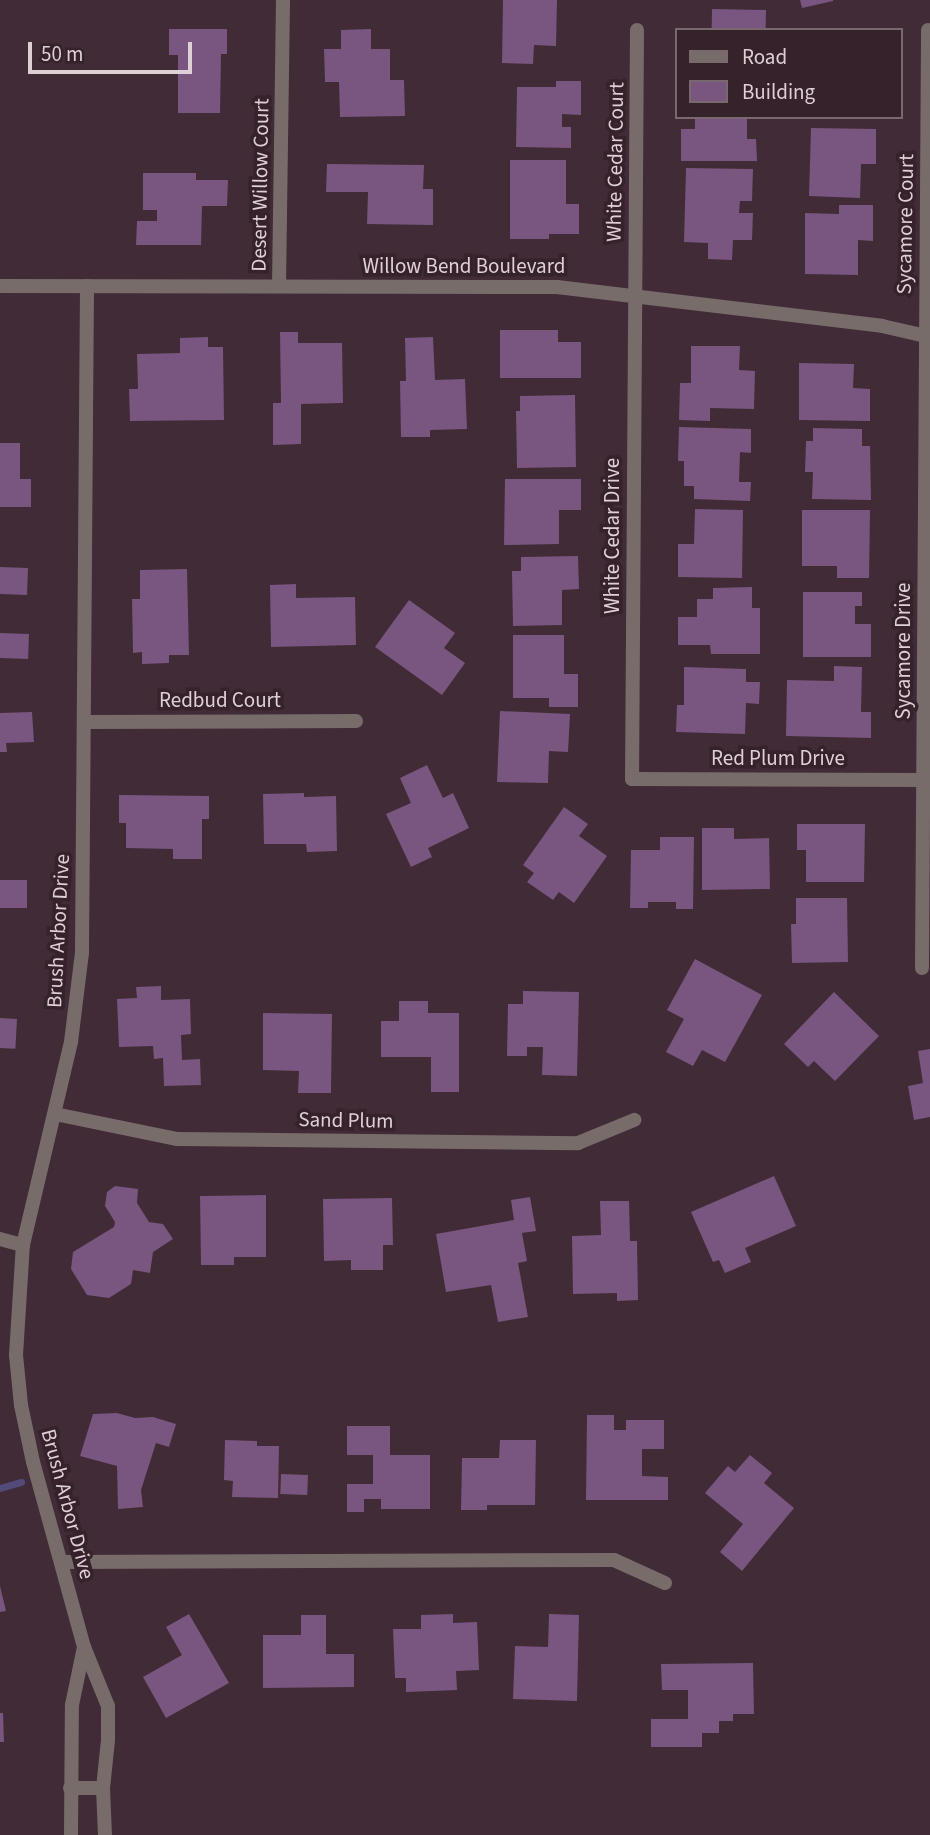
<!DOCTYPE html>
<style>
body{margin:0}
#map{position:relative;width:930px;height:1835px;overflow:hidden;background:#412b36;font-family:"Source Sans 3",sans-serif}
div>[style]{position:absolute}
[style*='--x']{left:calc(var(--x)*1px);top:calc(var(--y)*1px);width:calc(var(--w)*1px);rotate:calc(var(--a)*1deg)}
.stream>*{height:7px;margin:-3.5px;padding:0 3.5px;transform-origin:3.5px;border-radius:3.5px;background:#524a78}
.building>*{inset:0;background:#78567f;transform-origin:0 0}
.street>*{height:14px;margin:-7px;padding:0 7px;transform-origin:7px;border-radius:7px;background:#786c6b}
span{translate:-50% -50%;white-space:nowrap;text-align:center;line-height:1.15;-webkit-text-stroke:7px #36222b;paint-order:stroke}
.street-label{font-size:21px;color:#dfd0d6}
.legend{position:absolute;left:675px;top:28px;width:228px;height:91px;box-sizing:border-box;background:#36222b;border:2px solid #7a686f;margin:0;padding:9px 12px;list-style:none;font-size:21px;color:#dfd0d6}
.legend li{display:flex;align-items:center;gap:14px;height:35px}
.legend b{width:35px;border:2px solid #7a686f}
.scale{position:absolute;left:28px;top:42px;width:164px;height:32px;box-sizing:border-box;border:4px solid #dfd0d6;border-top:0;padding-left:9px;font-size:21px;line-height:24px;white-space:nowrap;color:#dfd0d6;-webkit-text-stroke:5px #36222b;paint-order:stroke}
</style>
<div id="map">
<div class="stream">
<i style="--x:0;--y:1488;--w:22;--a:-16"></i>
</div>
<div class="building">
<i style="clip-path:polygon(503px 0,557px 0,556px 46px,534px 45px,533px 64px,502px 63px)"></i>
<i style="clip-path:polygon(800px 0,833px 0,833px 1px,802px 8px)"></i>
<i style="left:712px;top:9px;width:54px;height:21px;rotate:1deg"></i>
<i style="clip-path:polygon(169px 29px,227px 29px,227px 54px,221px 54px,220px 113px,178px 113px,178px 55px,169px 55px)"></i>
<i style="clip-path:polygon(371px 29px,371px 49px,390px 49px,390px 80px,404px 80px,405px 116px,340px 117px,339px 82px,325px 82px,324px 49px,341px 49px,341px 30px)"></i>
<i style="clip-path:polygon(556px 81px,581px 81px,581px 115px,562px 114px,562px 127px,571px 127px,571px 148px,516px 147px,517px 87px,556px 87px)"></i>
<i style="clip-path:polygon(695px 117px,747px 117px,747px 139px,756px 139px,757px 161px,681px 161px,681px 129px,695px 129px)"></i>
<i style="clip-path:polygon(811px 128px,876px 129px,876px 164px,861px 164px,860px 198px,809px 196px)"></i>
<i style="clip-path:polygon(510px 160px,566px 160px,566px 204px,579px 204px,579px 234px,549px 234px,549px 239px,510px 239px)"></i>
<i style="clip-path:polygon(327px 164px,424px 165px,423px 189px,433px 189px,433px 225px,367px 224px,368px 192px,326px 192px)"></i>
<i style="clip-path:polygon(686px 168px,753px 169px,752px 201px,740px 201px,739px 213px,753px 213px,752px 240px,733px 240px,732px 260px,708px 259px,708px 243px,684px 242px)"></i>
<i style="clip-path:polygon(143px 173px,196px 173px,196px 180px,228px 180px,227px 206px,202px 206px,201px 245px,136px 245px,137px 221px,157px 221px,157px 210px,143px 210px)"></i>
<i style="clip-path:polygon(839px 205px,873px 205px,873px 241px,858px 240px,858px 275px,805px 274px,805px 213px,839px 214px)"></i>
<i style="clip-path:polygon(500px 330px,558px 330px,558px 342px,581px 342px,581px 378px,500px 378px)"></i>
<i style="clip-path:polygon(280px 332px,298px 332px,298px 343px,342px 343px,343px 403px,301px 404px,301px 444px,273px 445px,273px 403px,281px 403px)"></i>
<i style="clip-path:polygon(208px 337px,208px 347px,223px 347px,224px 420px,130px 421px,129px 389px,138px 389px,137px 354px,180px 353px,180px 338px)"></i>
<i style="clip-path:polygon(433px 337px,435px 380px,465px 379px,467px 429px,430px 430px,430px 437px,401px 437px,400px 381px,406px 381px,405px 338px)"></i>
<i style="clip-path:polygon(691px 346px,740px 346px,739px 370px,755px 371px,754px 409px,710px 408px,710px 421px,679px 420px,680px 383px,691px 383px)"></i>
<i style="clip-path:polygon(799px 363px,854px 364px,853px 388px,870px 389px,870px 421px,799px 420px)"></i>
<i style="clip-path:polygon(575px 395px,576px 467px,517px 468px,516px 411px,520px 411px,520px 396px)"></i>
<i style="clip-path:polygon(679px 427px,751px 429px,751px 453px,740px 452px,739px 482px,751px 482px,750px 501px,694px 499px,694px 486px,684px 486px,684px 461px,678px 461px)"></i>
<i style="clip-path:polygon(813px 428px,862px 429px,862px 446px,870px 446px,871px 500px,812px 499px,813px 472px,805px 472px,806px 441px,813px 441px)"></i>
<i style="clip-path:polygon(0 443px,20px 443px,20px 479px,31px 479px,31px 507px,0 507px)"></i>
<i style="clip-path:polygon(505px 479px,581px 479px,581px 510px,559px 510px,559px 544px,504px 545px)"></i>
<i style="clip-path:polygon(695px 509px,743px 510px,742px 578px,678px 577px,678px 544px,694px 544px)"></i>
<i style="clip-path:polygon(802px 510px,870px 510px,869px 578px,837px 578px,837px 566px,802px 566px)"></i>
<i style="clip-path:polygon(578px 556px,579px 589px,562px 590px,562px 625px,513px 626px,512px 571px,521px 571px,521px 557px)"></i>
<i style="left:0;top:567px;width:28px;height:27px;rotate:2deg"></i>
<i style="clip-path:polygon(187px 569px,189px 655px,169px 655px,169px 663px,142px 664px,142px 652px,133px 653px,132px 599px,140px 599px,140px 570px)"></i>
<i style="clip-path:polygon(296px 584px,296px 598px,355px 597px,356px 645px,271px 647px,270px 585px)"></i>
<i style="clip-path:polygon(752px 587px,752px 608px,760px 608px,760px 654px,711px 654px,710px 645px,678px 645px,678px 617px,697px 617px,697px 599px,713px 599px,713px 588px)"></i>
<i style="clip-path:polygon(803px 592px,862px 592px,862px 606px,855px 606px,855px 624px,871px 624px,871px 657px,803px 657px)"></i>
<i style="clip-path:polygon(409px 600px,455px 633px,444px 648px,465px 663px,442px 695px,375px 647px)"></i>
<i style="left:0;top:633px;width:29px;height:25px;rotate:2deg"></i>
<i style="clip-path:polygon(513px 635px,564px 635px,564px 674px,578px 674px,578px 707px,549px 707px,549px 698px,513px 698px)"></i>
<i style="clip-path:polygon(834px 666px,862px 667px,861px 712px,871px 712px,871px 738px,786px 736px,787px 680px,834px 681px)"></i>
<i style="clip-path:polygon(684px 667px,746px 669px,746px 682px,760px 682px,759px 704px,746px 703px,745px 734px,676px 732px,677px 705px,684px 705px)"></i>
<i style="clip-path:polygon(500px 711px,570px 714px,568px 752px,549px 751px,548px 783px,497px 782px)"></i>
<i style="clip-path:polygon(32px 712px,34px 742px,6px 743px,7px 752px,0 752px,0 713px)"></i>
<i style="clip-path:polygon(427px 765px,443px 798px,453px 793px,469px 828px,428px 848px,432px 857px,411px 867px,386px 814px,411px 803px,400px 778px)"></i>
<i style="clip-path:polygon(304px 793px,304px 797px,336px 796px,337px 851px,307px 852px,306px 844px,264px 844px,263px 794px)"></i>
<i style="clip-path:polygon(119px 795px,209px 796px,209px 819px,202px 819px,202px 859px,173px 859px,173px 849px,126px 848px,126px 823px,119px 823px)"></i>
<i style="clip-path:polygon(564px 807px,588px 824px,579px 836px,607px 856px,574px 903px,559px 892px,553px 900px,527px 882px,534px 873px,523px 865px)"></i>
<i style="clip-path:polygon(797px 824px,865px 824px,864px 882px,806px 882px,806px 850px,797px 850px)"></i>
<i style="clip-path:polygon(702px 828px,734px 828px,734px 839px,769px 838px,770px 889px,702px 890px)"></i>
<i style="clip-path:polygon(660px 837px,694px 837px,693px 909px,676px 909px,676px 902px,648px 902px,648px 908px,630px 908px,631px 850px,660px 850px)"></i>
<i style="left:0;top:880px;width:27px;height:28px"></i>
<i style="clip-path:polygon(796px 898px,847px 898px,848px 962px,792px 963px,791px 924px,796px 924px)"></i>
<i style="clip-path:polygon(695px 959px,762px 995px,725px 1062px,702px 1050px,693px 1066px,666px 1052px,684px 1019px,667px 1010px)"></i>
<i style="clip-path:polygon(161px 986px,161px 1000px,190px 999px,191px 1034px,181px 1035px,182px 1060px,200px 1059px,201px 1085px,164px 1086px,163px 1058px,154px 1059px,153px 1046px,119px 1047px,117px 999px,137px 998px,136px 987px)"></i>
<i style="clip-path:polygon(523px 991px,579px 992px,577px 1076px,542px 1075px,543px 1047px,527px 1047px,527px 1056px,507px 1056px,508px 1004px,523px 1004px)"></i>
<i style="clip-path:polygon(834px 992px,879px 1036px,835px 1081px,814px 1061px,808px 1067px,784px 1044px)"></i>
<i style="clip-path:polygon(399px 1001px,428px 1001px,428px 1013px,459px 1013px,459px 1092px,431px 1092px,431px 1057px,381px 1057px,381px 1021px,399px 1021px)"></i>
<i style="clip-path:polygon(263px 1013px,332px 1014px,331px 1093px,298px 1093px,299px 1071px,263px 1070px)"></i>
<i style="left:0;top:1018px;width:17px;height:30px;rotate:3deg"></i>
<i style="clip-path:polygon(930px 1049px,930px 1117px,914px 1120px,908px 1086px,923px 1083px,918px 1051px)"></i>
<i style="clip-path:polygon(774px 1176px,796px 1226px,745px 1248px,751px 1262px,725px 1273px,719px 1260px,713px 1262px,691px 1212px)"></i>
<i style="clip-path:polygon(115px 1186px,138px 1189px,137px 1203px,149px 1222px,163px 1224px,173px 1239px,153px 1252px,150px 1273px,133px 1270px,131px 1284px,109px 1298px,87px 1295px,71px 1269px,73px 1252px,114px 1227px,115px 1222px,105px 1206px,107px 1192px)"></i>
<i style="clip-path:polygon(266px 1195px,266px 1257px,234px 1257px,234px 1265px,201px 1265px,200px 1196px)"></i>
<i style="clip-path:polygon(530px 1197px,536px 1231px,522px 1233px,527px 1261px,518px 1263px,528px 1317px,498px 1322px,491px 1285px,446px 1292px,436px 1234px,514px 1220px,511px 1200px)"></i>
<i style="clip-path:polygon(392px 1198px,393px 1245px,383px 1245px,383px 1270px,351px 1270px,351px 1260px,324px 1261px,323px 1199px)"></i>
<i style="clip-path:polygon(600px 1201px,629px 1201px,630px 1241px,637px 1241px,638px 1300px,617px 1301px,617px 1293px,573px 1294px,572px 1236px,601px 1235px)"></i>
<i style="clip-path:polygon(117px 1413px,135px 1418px,153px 1417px,176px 1424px,169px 1447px,156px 1443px,141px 1490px,143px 1507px,118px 1509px,117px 1466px,80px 1456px,93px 1414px)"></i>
<i style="clip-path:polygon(587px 1415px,614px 1415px,614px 1430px,626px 1430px,626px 1420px,664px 1420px,664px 1449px,642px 1449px,642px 1476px,668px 1477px,668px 1500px,586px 1500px)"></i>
<i style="clip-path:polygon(347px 1426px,390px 1426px,390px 1455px,430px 1455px,430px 1509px,381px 1509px,381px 1499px,364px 1499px,364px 1512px,347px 1512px,347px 1484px,373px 1484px,373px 1455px,347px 1455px)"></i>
<i style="clip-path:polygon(225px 1440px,257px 1441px,257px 1446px,279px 1446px,278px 1498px,232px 1497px,233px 1481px,224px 1480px)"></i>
<i style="clip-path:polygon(500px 1440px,536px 1440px,535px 1505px,487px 1505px,487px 1510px,461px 1510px,462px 1458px,499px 1458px)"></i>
<i style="clip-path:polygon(750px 1455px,772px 1473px,764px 1483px,794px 1508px,742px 1571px,720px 1552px,743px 1524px,705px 1493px,728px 1466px,735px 1472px)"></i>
<i style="left:281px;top:1474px;width:27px;height:20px;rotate:2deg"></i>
<i style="clip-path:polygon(0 1586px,6px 1611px,0 1612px)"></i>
<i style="clip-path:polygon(189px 1614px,229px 1683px,166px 1718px,143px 1677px,182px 1655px,166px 1627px)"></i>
<i style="clip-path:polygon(453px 1614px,453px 1623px,477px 1622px,479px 1670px,456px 1671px,457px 1690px,406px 1692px,406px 1678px,395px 1678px,393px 1629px,421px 1629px,421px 1615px)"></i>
<i style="clip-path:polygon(549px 1614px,579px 1615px,577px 1701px,513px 1699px,515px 1646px,548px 1647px)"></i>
<i style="clip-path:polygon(301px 1615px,326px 1615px,326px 1654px,354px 1654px,354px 1687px,263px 1688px,263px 1635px,301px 1635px)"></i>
<i style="clip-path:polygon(753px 1663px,754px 1714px,733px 1714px,733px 1721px,719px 1721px,719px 1733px,702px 1733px,702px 1747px,651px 1747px,651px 1719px,688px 1719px,688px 1690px,662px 1690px,661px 1664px)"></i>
<i style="clip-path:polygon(0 1713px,3px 1713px,4px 1742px,0 1742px)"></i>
</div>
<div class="street">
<i style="--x:637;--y:30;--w:749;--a:90.38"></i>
<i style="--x:632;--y:779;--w:291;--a:0.2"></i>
<i style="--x:0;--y:286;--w:557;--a:0.1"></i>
<i style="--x:557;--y:287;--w:327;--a:6.8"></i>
<i style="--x:882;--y:326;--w:49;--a:12.9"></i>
<i style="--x:279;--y:286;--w:286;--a:-89.2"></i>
<i style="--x:84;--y:722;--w:272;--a:-0.2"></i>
<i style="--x:922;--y:968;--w:938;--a:-89.63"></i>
<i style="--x:55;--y:1114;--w:125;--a:11.6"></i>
<i style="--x:177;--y:1139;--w:401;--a:0.6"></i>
<i style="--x:578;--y:1143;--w:61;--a:-22.3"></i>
<i style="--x:0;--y:1239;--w:24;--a:15"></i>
<i style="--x:62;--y:1562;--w:552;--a:-0.21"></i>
<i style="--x:614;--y:1560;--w:56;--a:24.3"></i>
<i style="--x:84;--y:1647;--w:192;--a:-105.4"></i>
<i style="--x:33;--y:1462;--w:58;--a:-101.9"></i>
<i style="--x:21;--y:1405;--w:50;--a:-95.7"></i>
<i style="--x:16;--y:1355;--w:110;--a:-86.4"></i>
<i style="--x:23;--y:1245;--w:209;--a:-76.7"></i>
<i style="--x:71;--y:1042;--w:90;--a:-83"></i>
<i style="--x:82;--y:953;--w:667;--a:-89.57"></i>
<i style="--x:70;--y:1788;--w:33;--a:0"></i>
<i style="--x:71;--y:1835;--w:130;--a:-89.6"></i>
<i style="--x:72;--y:1705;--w:59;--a:-78.3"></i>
<i style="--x:84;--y:1647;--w:64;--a:67.9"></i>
<i style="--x:108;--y:1706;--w:34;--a:90"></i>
<i style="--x:108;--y:1740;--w:48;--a:95.9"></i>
<i style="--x:103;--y:1788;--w:47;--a:87.6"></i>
</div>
<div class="street-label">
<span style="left:615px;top:162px;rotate:-89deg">White Cedar Court</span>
<span style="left:260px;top:185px;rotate:-89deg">Desert Willow Court</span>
<span style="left:905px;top:224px;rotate:-89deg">Sycamore Court</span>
<span style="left:464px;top:266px">Willow Bend Boulevard</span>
<span style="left:612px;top:536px;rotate:-90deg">White Cedar Drive</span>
<span style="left:903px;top:651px;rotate:-90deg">Sycamore Drive</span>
<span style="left:220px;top:700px">Redbud Court</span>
<span style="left:778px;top:758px">Red Plum Drive</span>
<span style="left:58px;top:931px;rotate:-87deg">Brush Arbor Drive</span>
<span style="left:346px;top:1120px;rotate:1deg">Sand Plum</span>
<span style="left:68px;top:1504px;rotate:75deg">Brush Arbor Drive</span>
</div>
<ul class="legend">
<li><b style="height:9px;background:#786c6b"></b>Road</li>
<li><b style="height:19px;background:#78567f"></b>Building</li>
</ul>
<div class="scale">50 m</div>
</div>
